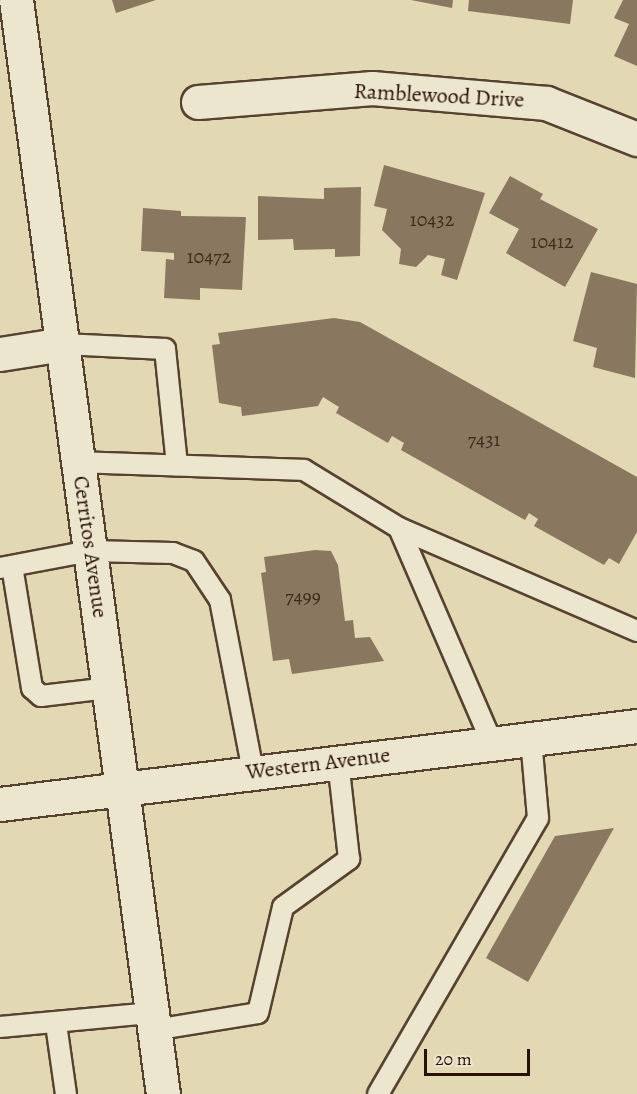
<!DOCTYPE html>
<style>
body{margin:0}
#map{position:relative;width:637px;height:1094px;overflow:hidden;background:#e2d8b3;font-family:Alegreya,serif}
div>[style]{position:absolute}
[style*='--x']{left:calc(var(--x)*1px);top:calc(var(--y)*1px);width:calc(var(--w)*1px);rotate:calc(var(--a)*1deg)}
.building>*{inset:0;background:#89785f}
.roads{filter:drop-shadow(2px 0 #574230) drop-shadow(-2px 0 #574230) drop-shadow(0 2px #574230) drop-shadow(0 -2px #574230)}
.lane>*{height:20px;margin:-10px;padding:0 10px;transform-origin:10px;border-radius:10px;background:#ece6ce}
.street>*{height:33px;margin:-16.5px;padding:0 16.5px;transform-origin:16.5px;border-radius:16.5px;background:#ece6ce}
.secondary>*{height:33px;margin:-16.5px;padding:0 16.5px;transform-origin:16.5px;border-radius:16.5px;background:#ece6ce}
span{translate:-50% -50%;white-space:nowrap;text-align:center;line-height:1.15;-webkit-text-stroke:4.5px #ece6ce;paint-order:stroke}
.number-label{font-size:20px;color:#412a1c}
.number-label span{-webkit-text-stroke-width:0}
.street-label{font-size:22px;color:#291005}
.scale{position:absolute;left:424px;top:1049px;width:106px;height:27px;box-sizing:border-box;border:3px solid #291005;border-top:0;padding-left:8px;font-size:18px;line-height:21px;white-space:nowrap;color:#291005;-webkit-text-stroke:4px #ece6ce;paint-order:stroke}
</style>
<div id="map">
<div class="building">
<i style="clip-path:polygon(112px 0,156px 0,116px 13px)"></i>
<i style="clip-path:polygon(411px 0,453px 0,452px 8px)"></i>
<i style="clip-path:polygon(469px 0,573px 0,570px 24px,468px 11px)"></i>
<i style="clip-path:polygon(623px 0,637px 0,637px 66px,614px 56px,629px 24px,614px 18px)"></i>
<i style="clip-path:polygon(384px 165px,485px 193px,457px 280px,441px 275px,445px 259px,428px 255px,416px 267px,399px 264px,401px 249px,382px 230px,387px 209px,374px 206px)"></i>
<i style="clip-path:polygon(510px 176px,543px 194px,540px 199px,598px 229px,565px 287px,506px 253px,519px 229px,489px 213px)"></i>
<i style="clip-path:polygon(361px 187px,360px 256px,335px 257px,335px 249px,294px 250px,293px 239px,258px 240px,258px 196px,324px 199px,324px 188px)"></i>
<i style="clip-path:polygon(143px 208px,181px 211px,181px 216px,246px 217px,242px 290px,200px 288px,200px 300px,164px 298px,166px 259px,174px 260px,174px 253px,141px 251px)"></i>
<i style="clip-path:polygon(591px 272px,637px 284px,635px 378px,593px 367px,597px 348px,573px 341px)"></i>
<i style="clip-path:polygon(334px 318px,360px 322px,637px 477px,637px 532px,619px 564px,609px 558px,604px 565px,534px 526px,538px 519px,529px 513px,525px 520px,401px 450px,404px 443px,392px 436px,388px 443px,336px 413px,339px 407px,323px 397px,318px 406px,242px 416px,241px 407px,219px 403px,212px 345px,220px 344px,218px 333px)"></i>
<i style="clip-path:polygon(315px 550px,331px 551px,338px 565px,345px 621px,353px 620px,355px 638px,370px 637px,384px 661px,292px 674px,289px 659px,273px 661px,261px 573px,266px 572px,264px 557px)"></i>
<i style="clip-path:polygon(614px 828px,528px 982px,486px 958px,555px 836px)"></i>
</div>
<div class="roads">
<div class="lane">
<i style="--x:63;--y:344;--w:102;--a:2.8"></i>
<i style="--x:165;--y:349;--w:117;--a:84.1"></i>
<i style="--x:78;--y:462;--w:226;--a:2"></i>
<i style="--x:304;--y:470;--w:111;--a:31.4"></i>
<i style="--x:399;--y:528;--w:234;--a:66.6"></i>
<i style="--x:399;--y:528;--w:259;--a:23.4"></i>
<i style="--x:12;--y:566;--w:124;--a:80.7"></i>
<i style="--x:32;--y:688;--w:12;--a:42"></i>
<i style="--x:41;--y:696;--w:67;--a:-6.8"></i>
<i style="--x:0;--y:568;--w:92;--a:-10.7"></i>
<i style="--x:90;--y:551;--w:83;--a:1.4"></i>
<i style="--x:173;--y:553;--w:22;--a:21"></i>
<i style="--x:194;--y:561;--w:47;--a:56.3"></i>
<i style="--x:220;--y:600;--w:175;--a:79.1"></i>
<i style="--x:56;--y:1024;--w:71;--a:81.9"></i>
<i style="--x:0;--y:1027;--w:153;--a:-5.3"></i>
<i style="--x:154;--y:1030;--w:105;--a:-9.3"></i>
<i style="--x:258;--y:1013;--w:109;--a:-76.7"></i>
<i style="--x:283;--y:907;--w:82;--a:-36"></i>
<i style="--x:349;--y:859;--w:99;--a:-96.4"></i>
<i style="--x:378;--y:1094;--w:319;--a:-59.9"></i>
<i style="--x:538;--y:818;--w:79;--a:-95.1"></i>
</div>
<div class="street">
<i style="--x:198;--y:102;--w:175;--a:-4.6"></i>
<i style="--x:372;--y:88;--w:175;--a:4.9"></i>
<i style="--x:546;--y:103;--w:98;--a:21.6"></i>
<i style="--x:0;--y:354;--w:64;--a:-9"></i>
</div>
<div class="secondary">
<i style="--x:16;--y:0;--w:1104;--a:82.35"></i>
<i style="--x:0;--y:804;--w:642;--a:-6.98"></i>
</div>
</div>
<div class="number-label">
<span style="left:432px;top:219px">10432</span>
<span style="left:552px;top:241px">10412</span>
<span style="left:209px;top:256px">10472</span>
<span style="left:484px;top:439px">7431</span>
<span style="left:303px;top:596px">7499</span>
</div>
<div class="street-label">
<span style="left:439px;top:96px;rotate:3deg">Ramblewood Drive</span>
<span style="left:90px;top:547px;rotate:82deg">Cerritos Avenue</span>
<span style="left:318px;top:764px;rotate:-7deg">Western Avenue</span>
</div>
<div class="scale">20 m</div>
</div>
